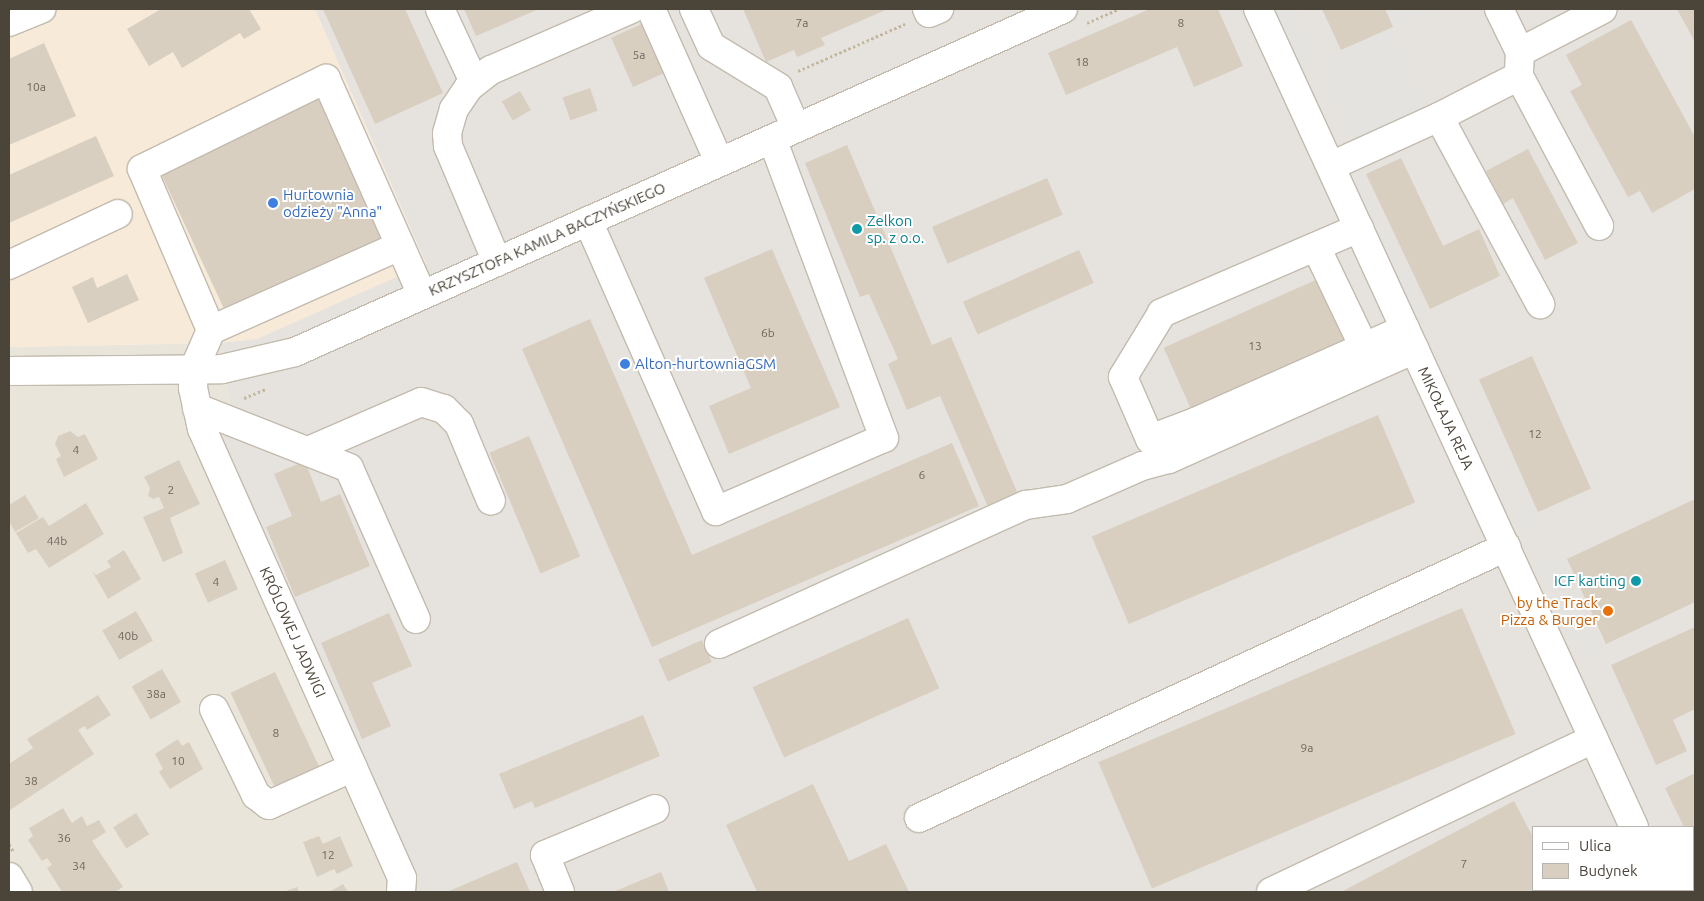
<!DOCTYPE html>
<meta charset="utf-8">
<style>
body{margin:0}
#map{position:relative;width:1704px;height:901px;overflow:hidden;background:#f6f3ec;font-family:Ubuntu,sans-serif}
div>[style]{position:absolute}
[style*='--x']{left:calc(var(--x)*1px);top:calc(var(--y)*1px);width:calc(var(--w)*1px);rotate:calc(var(--a)*1deg)}
.residential>*{inset:0;background:#eae5da}
.commercial>*{inset:0;background:#f7ead8}
.industrial>*{inset:0;background:#e6e2dd}
.parking>*{inset:0;background:#e5e3e0;transform-origin:0 0}
.building>*{inset:0;background:#d8cfc1;transform-origin:0 0}
.path>*{height:3px;margin-top:-1.5px;transform-origin:0;background:repeating-linear-gradient(90deg,#c4b79f 0 2.5px,transparent 0 5px)}
.roads{filter:drop-shadow(1px 0 #c2bbae) drop-shadow(-1px 0 #c2bbae) drop-shadow(0 1px #c2bbae) drop-shadow(0 -1px #c2bbae)}
.minor>*{height:28px;margin:-14px;padding:0 14px;transform-origin:14px;border-radius:14px;background:#fff}
.dots>*{width:14px;height:14px;translate:-50% -50%;box-sizing:border-box;border:2px solid #fff;border-radius:50%}
span{translate:-50% -50%;white-space:nowrap;text-align:center;line-height:1.15;-webkit-text-stroke:4px #fff;paint-order:stroke}
.number-label{font-size:12px;color:#6e675b}
.number-label span{-webkit-text-stroke-width:0}
.shop-label{font-size:15px;color:#366cbe}
.left{translate:0 -50%;text-align:left}
.culture-label{font-size:15px;color:#0d838f}
.right{translate:-100% -50%;text-align:right}
.street-label{font-size:15px;color:#4b4439}
.food-label{font-size:15px;color:#c56008}
.frame{position:absolute;inset:0;border:10px solid #4b4439;pointer-events:none}
.legend{position:absolute;left:1532px;top:826px;width:162px;height:65px;box-sizing:border-box;background:#fff;border:1px solid #b7b4b0;margin:0;padding:6px 9px;list-style:none;font-size:15px;color:#4b4439}
.legend li{display:flex;align-items:center;gap:10px;height:25px}
.legend b{width:25px;border:1px solid #b7b4b0}
</style>
<div id="map">
<div class="residential">
<i style="clip-path:polygon(220px 343px,231px 412px,219px 449px,420px 892px,9px 892px,9px 347px)"></i>
</div>
<div class="commercial">
<i style="clip-path:polygon(9px 9px,315px 9px,426px 265px,257px 339px,220px 343px,9px 347px)"></i>
</div>
<div class="industrial">
<i style="clip-path:polygon(evenodd,315px 9px,1695px 9px,1695px 892px,420px 892px,219px 449px,231px 412px,220px 343px,257px 339px,426px 264px,315px 9px,1533px 827px,1693px 827px,1693px 890px,1533px 890px,1533px 827px)"></i>
</div>
<div class="parking">
<i style="clip-path:polygon(1271px 9px,1294px 9px,1313px 50px,1302px 77px)"></i>
<i style="clip-path:polygon(1385px 9px,1434px 9px,1393px 27px)"></i>
<i style="left:1390px;top:28px;width:88px;height:80px;rotate:66deg"></i>
<i style="left:1361px;top:178px;width:146px;height:13px;rotate:65deg"></i>
<i style="left:1531px;top:503px;width:24px;height:18px;rotate:66deg"></i>
<i style="left:1558px;top:555px;width:32px;height:22px;rotate:64deg"></i>
<i style="left:1576px;top:592px;width:65px;height:23px;rotate:65deg"></i>
</div>
<div class="building">
<i style="clip-path:polygon(161px 9px,249px 9px,261px 29px,244px 39px,240px 33px,182px 68px,173px 52px,149px 66px,127px 29px)"></i>
<i style="clip-path:polygon(323px 9px,405px 9px,443px 93px,375px 124px)"></i>
<i style="clip-path:polygon(464px 9px,539px 9px,476px 36px)"></i>
<i style="clip-path:polygon(743px 9px,888px 9px,821px 38px,825px 45px,797px 57px,794px 50px,766px 62px)"></i>
<i style="clip-path:polygon(1150px 9px,1218px 9px,1243px 66px,1194px 87px,1177px 47px,1066px 95px,1048px 53px)"></i>
<i style="clip-path:polygon(1322px 9px,1385px 9px,1393px 27px,1341px 50px)"></i>
<i style="clip-path:polygon(1677px 9px,1695px 9px,1695px 42px)"></i>
<i style="clip-path:polygon(1631px 20px,1695px 137px,1695px 189px,1652px 213px,1640px 191px,1628px 197px,1570px 91px,1582px 85px,1566px 55px)"></i>
<i style="left:644px;top:23px;width:54px;height:36px;rotate:66deg"></i>
<i style="clip-path:polygon(44px 43px,76px 116px,9px 145px,9px 59px)"></i>
<i style="left:590px;top:88px;width:24px;height:29px;rotate:71deg"></i>
<i style="left:520px;top:91px;width:22px;height:21px;rotate:60deg"></i>
<i style="left:322px;top:93px;width:160px;height:180px;rotate:65deg"></i>
<i style="clip-path:polygon(96px 136px,114px 176px,9px 223px,9px 175px)"></i>
<i style="clip-path:polygon(847px 145px,932px 345px,951px 337px,1018px 494px,988px 507px,940px 396px,907px 410px,888px 364px,898px 359px,869px 294px,860px 297px,805px 163px)"></i>
<i style="clip-path:polygon(1528px 149px,1578px 243px,1545px 260px,1513px 198px,1503px 204px,1486px 171px)"></i>
<i style="clip-path:polygon(1401px 158px,1443px 246px,1479px 229px,1500px 276px,1430px 309px,1366px 174px)"></i>
<i style="left:1047px;top:178px;width:40px;height:125px;rotate:67deg"></i>
<i style="clip-path:polygon(772px 249px,840px 407px,729px 454px,709px 406px,751px 388px,704px 278px)"></i>
<i style="left:1079px;top:250px;width:36px;height:127px;rotate:66deg"></i>
<i style="clip-path:polygon(127px 274px,139px 300px,88px 323px,72px 287px,93px 277px,97px 288px)"></i>
<i style="left:1318px;top:279px;width:71px;height:169px;rotate:66deg"></i>
<i style="clip-path:polygon(590px 319px,692px 555px,952px 443px,979px 506px,652px 647px,522px 349px)"></i>
<i style="left:1532px;top:356px;width:145px;height:58px;rotate:66deg"></i>
<i style="left:1378px;top:415px;width:95px;height:311px;rotate:67deg"></i>
<i style="clip-path:polygon(70px 431px,78px 437px,85px 434px,98px 459px,64px 477px,56px 459px,61px 456px,55px 444px,58px 436px)"></i>
<i style="left:529px;top:436px;width:131px;height:43px;rotate:67deg"></i>
<i style="clip-path:polygon(179px 460px,200px 504px,170px 518px,183px 553px,163px 562px,143px 517px,164px 508px,159px 497px,153px 499px,148px 496px,150px 488px,144px 477px)"></i>
<i style="clip-path:polygon(305px 461px,321px 502px,340px 494px,370px 566px,295px 597px,266px 527px,292px 516px,274px 474px)"></i>
<i style="clip-path:polygon(25px 495px,39px 518px,15px 532px,9px 521px,9px 505px)"></i>
<i style="clip-path:polygon(1695px 499px,1695px 602px,1606px 644px,1567px 559px)"></i>
<i style="clip-path:polygon(86px 503px,104px 534px,49px 568px,36px 549px,28px 553px,16px 533px,43px 517px,49px 526px)"></i>
<i style="clip-path:polygon(124px 550px,141px 579px,108px 599px,92px 571px,96px 575px,111px 567px,107px 561px)"></i>
<i style="left:225px;top:560px;width:32px;height:33px;rotate:66deg"></i>
<i style="left:1462px;top:608px;width:137px;height:395px;rotate:67deg"></i>
<i style="left:136px;top:611px;width:34px;height:39px;rotate:60deg"></i>
<i style="clip-path:polygon(389px 613px,412px 666px,372px 683px,391px 726px,362px 739px,321px 643px)"></i>
<i style="left:908px;top:618px;width:77px;height:170px;rotate:66deg"></i>
<i style="clip-path:polygon(1695px 627px,1695px 709px,1673px 720px,1687px 751px,1656px 765px,1611px 665px)"></i>
<i style="left:702px;top:640px;width:24px;height:48px;rotate:66deg"></i>
<i style="left:162px;top:669px;width:38px;height:35px;rotate:60deg"></i>
<i style="left:275px;top:672px;width:111px;height:49px;rotate:65deg"></i>
<i style="clip-path:polygon(98px 695px,111px 715px,87px 730px,85px 726px,78px 730px,94px 754px,10px 810px,9px 764px,33px 748px,27px 739px)"></i>
<i style="clip-path:polygon(643px 715px,660px 756px,535px 808px,532px 801px,514px 809px,499px 774px)"></i>
<i style="clip-path:polygon(178px 739px,182px 746px,189px 742px,203px 769px,170px 789px,159px 772px,163px 769px,155px 754px)"></i>
<i style="clip-path:polygon(1695px 773px,1695px 850px,1693px 827px,1684px 827px,1665px 788px)"></i>
<i style="clip-path:polygon(813px 784px,849px 861px,886px 844px,909px 892px,757px 892px,726px 825px)"></i>
<i style="clip-path:polygon(1514px 801px,1533px 837px,1533px 890px,1562px 892px,1341px 892px)"></i>
<i style="clip-path:polygon(63px 808px,72px 823px,82px 816px,87px 826px,99px 820px,106px 832px,92px 841px,123px 887px,115px 892px,62px 892px,47px 868px,52px 865px,47px 858px,42px 861px,28px 840px,33px 836px,29px 828px)"></i>
<i style="left:136px;top:813px;width:25px;height:27px;rotate:58deg"></i>
<i style="clip-path:polygon(319px 836px,323px 844px,340px 836px,353px 866px,337px 874px,334px 869px,317px 877px,303px 842px)"></i>
<i style="clip-path:polygon(517px 862px,530px 892px,447px 892px)"></i>
<i style="clip-path:polygon(661px 872px,669px 892px,613px 892px)"></i>
<i style="clip-path:polygon(343px 884px,348px 892px,329px 892px)"></i>
<i style="clip-path:polygon(297px 887px,299px 892px,283px 892px)"></i>
</div>
<div class="path">
<i style="--x:1087;--y:23;--w:35;--a:-24"></i>
<i style="--x:798;--y:71;--w:117;--a:-23.7"></i>
<i style="--x:244;--y:398;--w:24;--a:-22"></i>
<i style="--x:9;--y:844;--w:8;--a:60"></i>
</div>
<div class="roads">
<div class="minor">
<i style="--x:440;--y:9;--w:81;--a:65"></i>
<i style="--x:651;--y:9;--w:167;--a:66"></i>
<i style="--x:694;--y:9;--w:41;--a:65.3"></i>
<i style="--x:711;--y:46;--w:79;--a:31.5"></i>
<i style="--x:778;--y:87;--w:45;--a:66.3"></i>
<i style="--x:927;--y:9;--w:4;--a:63"></i>
<i style="--x:929;--y:13;--w:11;--a:-22"></i>
<i style="--x:1258;--y:9;--w:900;--a:65.31"></i>
<i style="--x:1499;--y:9;--w:48;--a:64"></i>
<i style="--x:1520;--y:52;--w:18;--a:93"></i>
<i style="--x:9;--y:22;--w:35;--a:-22"></i>
<i style="--x:1520;--y:52;--w:93;--a:-27.4"></i>
<i style="--x:1439;--y:117;--w:213;--a:61.6"></i>
<i style="--x:1331;--y:166;--w:119;--a:-24.4"></i>
<i style="--x:1439;--y:117;--w:90;--a:-27.1"></i>
<i style="--x:1519;--y:76;--w:170;--a:61.9"></i>
<i style="--x:588;--y:221;--w:317;--a:66.2"></i>
<i style="--x:716;--y:511;--w:183;--a:-23.5"></i>
<i style="--x:884;--y:438;--w:319;--a:-110.5"></i>
<i style="--x:1359;--y:228;--w:215;--a:156.7"></i>
<i style="--x:1162;--y:313;--w:75;--a:121.4"></i>
<i style="--x:1123;--y:377;--w:68;--a:66.5"></i>
<i style="--x:1150;--y:439;--w:48;--a:-20.7"></i>
<i style="--x:1195;--y:422;--w:230;--a:-23.9"></i>
<i style="--x:1316;--y:247;--w:111;--a:64.4"></i>
<i style="--x:497;--y:262;--w:126;--a:-112.9"></i>
<i style="--x:448;--y:146;--w:13;--a:-94"></i>
<i style="--x:447;--y:133;--w:25;--a:-74"></i>
<i style="--x:454;--y:109;--w:27;--a:-56"></i>
<i style="--x:469;--y:87;--w:28;--a:-38"></i>
<i style="--x:491;--y:70;--w:153;--a:-23.5"></i>
<i style="--x:9;--y:265;--w:120;--a:-25.1"></i>
<i style="--x:211;--y:330;--w:207;--a:-24"></i>
<i style="--x:9;--y:371;--w:213;--a:-0.5"></i>
<i style="--x:222;--y:369;--w:75;--a:-13.1"></i>
<i style="--x:295;--y:352;--w:841;--a:-24.07"></i>
<i style="--x:197;--y:408;--w:163;--a:21.5"></i>
<i style="--x:349;--y:468;--w:165;--a:66.1"></i>
<i style="--x:308;--y:451;--w:123;--a:-23.4"></i>
<i style="--x:421;--y:402;--w:24;--a:17"></i>
<i style="--x:444;--y:409;--w:21;--a:45"></i>
<i style="--x:459;--y:424;--w:83;--a:67.4"></i>
<i style="--x:719;--y:644;--w:337;--a:-24.4"></i>
<i style="--x:1026;--y:505;--w:41;--a:-8.3"></i>
<i style="--x:1067;--y:499;--w:82;--a:-23.7"></i>
<i style="--x:1142;--y:466;--w:28;--a:-15"></i>
<i style="--x:1169;--y:459;--w:269;--a:-24.1"></i>
<i style="--x:214;--y:709;--w:96;--a:64"></i>
<i style="--x:256;--y:795;--w:16;--a:38"></i>
<i style="--x:269;--y:805;--w:92;--a:-24.3"></i>
<i style="--x:919;--y:818;--w:647;--a:-24.78"></i>
<i style="--x:9;--y:877;--w:17;--a:59"></i>
<i style="--x:1662;--y:890;--w:2;--a:63"></i>
<i style="--x:401;--y:892;--w:14;--a:-86"></i>
<i style="--x:402;--y:878;--w:492;--a:-114"></i>
<i style="--x:202;--y:429;--w:42;--a:-102.4"></i>
<i style="--x:193;--y:388;--w:19;--a:-87"></i>
<i style="--x:194;--y:369;--w:43;--a:-66.4"></i>
<i style="--x:211;--y:330;--w:175;--a:-113.2"></i>
<i style="--x:142;--y:169;--w:205;--a:-26.1"></i>
<i style="--x:326;--y:79;--w:236;--a:66"></i>
<i style="--x:560;--y:892;--w:40;--a:-112"></i>
<i style="--x:545;--y:855;--w:119;--a:-22.7"></i>
<i style="--x:1271;--y:892;--w:357;--a:-25.4"></i>
</div>
</div>
<div class="dots">
<i style="left:273px;top:203px;background:#3f7fe0"></i>
<i style="left:857px;top:229px;background:#0f9aa8"></i>
<i style="left:625px;top:364px;background:#3f7fe0"></i>
<i style="left:1636px;top:581px;background:#0f9aa8"></i>
<i style="left:1608px;top:611px;background:#e8710a"></i>
</div>
<div class="number-label">
<span style="left:802px;top:23px">7a</span>
<span style="left:1181px;top:23px">8</span>
<span style="left:639px;top:55px">5a</span>
<span style="left:1082px;top:62px">18</span>
<span style="left:36px;top:87px">10a</span>
<span style="left:768px;top:333px">6b</span>
<span style="left:1255px;top:346px">13</span>
<span style="left:1535px;top:434px">12</span>
<span style="left:76px;top:450px">4</span>
<span style="left:922px;top:475px">6</span>
<span style="left:171px;top:490px">2</span>
<span style="left:57px;top:541px">44b</span>
<span style="left:216px;top:582px">4</span>
<span style="left:128px;top:636px">40b</span>
<span style="left:156px;top:694px">38a</span>
<span style="left:276px;top:733px">8</span>
<span style="left:1307px;top:748px">9a</span>
<span style="left:178px;top:761px">10</span>
<span style="left:31px;top:781px">38</span>
<span style="left:64px;top:838px">36</span>
<span style="left:328px;top:855px">12</span>
<span style="left:1464px;top:864px">7</span>
<span style="left:79px;top:866px">34</span>
</div>
<div class="shop-label">
<span class="left" style="left:283px;top:203px">Hurtownia<br>odzieży "Anna"</span>
<span class="left" style="left:635px;top:364px">Alton-hurtowniaGSM</span>
</div>
<div class="culture-label">
<span class="left" style="left:867px;top:229px">Zelkon<br>sp. z o.o.</span>
<span class="right" style="left:1626px;top:581px">ICF karting</span>
</div>
<div class="street-label">
<span style="left:547px;top:239px;rotate:-24deg">KRZYSZTOFA KAMILA BACZYŃSKIEGO</span>
<span style="left:1446px;top:418px;rotate:65deg">MIKOŁAJA REJA</span>
<span style="left:293px;top:632px;rotate:66deg">KRÓLOWEJ JADWIGI</span>
</div>
<div class="food-label">
<span class="right" style="left:1598px;top:611px">by the Track<br>Pizza &amp; Burger</span>
</div>
<div class="frame"></div>
<ul class="legend">
<li><b style="height:6px;background:#fff"></b>Ulica</li>
<li><b style="height:14px;background:#d8cfc1"></b>Budynek</li>
</ul>
</div>
